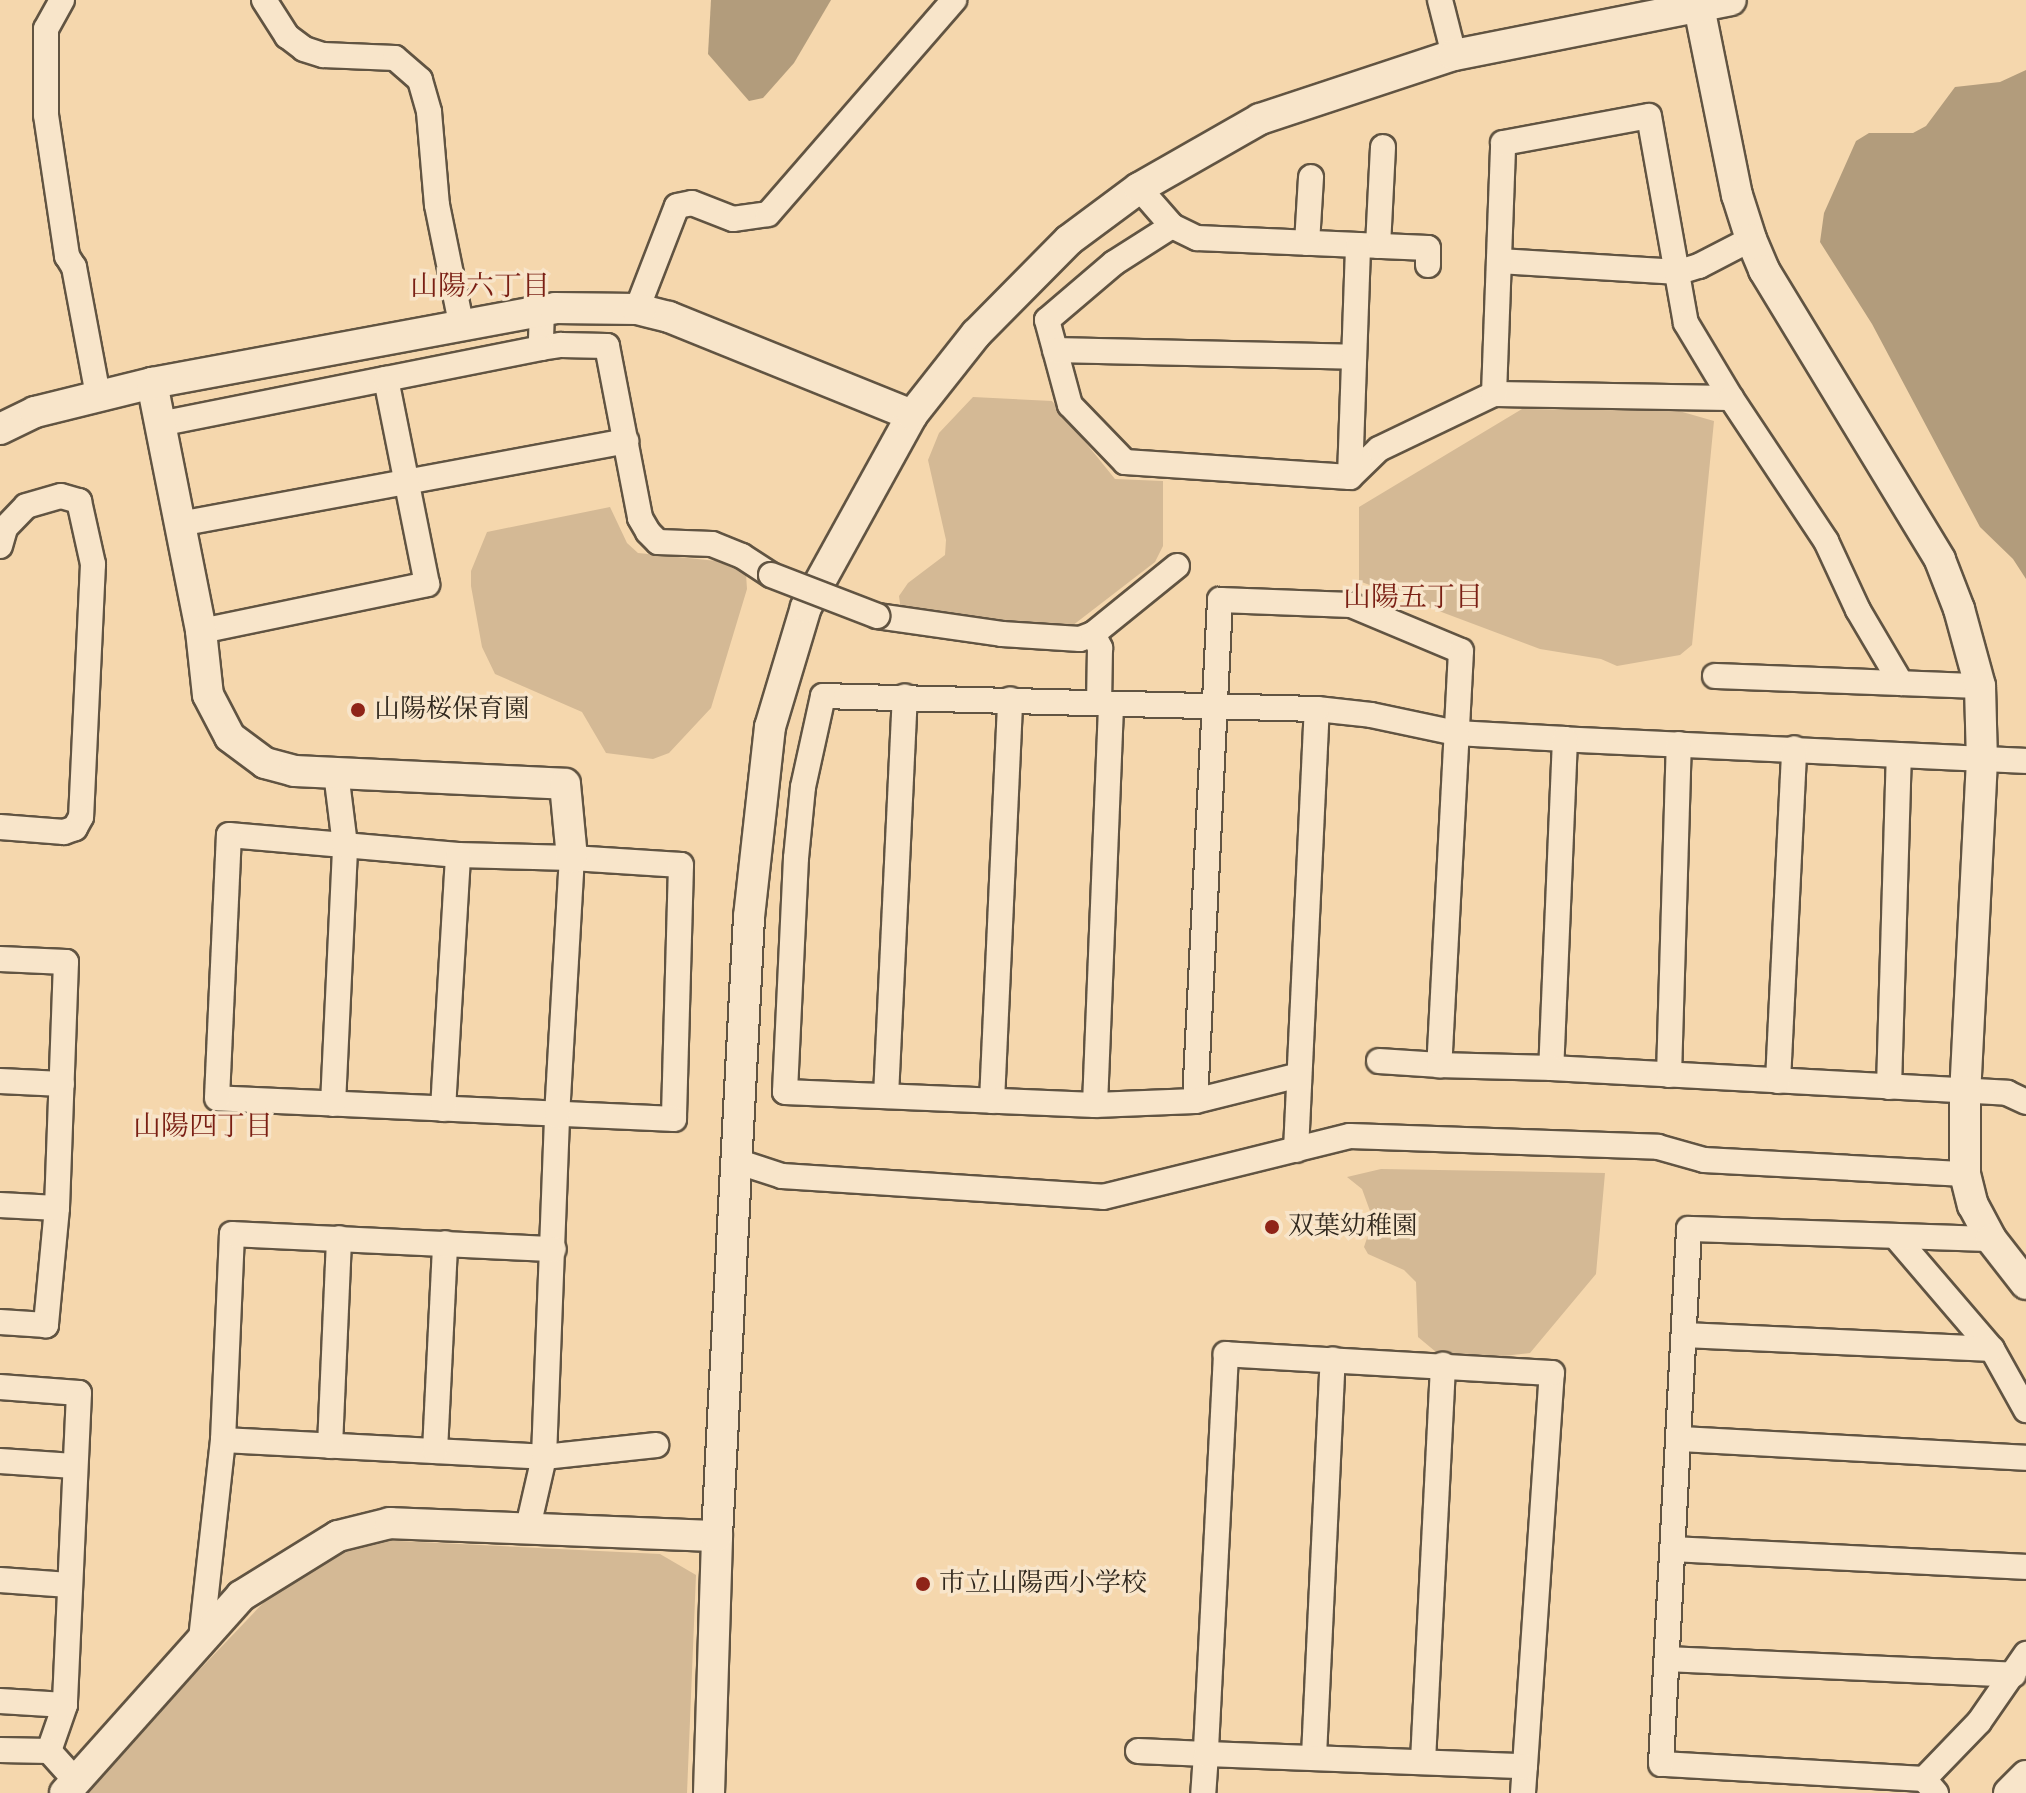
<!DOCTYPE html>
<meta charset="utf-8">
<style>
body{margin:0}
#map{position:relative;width:2026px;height:1793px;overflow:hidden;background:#f5d7ad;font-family:"IM FELL Double Pica","Noto Serif JP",serif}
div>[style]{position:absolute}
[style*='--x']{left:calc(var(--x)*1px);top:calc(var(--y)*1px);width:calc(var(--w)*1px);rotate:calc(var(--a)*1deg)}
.green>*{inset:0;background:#d4b995}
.water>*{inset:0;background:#b29c7c}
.roads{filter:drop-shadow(2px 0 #615442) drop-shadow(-2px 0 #615442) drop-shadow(0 2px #615442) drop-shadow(0 -2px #615442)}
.minor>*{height:24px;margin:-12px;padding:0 12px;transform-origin:12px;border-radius:12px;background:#f8e5ca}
.tertiary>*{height:30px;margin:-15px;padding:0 15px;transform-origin:15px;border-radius:15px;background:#f8e5ca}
.bridges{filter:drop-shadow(2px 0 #615442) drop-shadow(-2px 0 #615442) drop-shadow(0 2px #615442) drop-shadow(0 -2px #615442)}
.minor-bridge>*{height:24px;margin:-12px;padding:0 12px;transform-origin:12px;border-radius:12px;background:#f8e5ca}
.dots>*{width:22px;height:22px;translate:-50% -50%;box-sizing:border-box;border:4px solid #f8e5ca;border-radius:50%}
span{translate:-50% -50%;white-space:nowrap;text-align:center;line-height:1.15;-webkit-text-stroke:7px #f8e5ca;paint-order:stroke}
.poi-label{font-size:26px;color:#30281e}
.left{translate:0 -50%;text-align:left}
.neighbourhood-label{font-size:28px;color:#7a1f14}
</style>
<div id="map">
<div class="green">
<i style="clip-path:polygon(973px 397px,1052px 401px,1115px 479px,1163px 481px,1163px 546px,1155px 562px,1068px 629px,901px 611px,899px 596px,908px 583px,945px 555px,946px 540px,928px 460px,939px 433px)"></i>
<i style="clip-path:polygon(1522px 409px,1679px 411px,1714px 421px,1692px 645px,1680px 655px,1617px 666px,1601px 659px,1540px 649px,1359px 581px,1359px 507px)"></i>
<i style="clip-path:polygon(610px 507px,627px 543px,638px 553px,717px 561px,746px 574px,747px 589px,711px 708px,669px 753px,653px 759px,606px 753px,582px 712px,495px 674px,482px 647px,471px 586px,471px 571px,487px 532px)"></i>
<i style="clip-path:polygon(1381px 1169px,1605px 1173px,1596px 1274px,1530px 1353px,1503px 1356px,1436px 1352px,1418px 1337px,1416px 1282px,1404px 1270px,1368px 1254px,1364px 1247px,1371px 1226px,1370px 1211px,1362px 1189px,1347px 1177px)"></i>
<i style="clip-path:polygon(378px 1540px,660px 1554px,696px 1575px,687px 1793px,82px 1793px,286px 1579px,324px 1552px)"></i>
</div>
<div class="water">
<i style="clip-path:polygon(711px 0,831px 0,794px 63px,763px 98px,749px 101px,708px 54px)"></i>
<i style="clip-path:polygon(2026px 70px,2026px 579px,2013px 559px,1980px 527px,1872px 324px,1820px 242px,1824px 213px,1856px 141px,1869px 133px,1913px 133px,1926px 126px,1955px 87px,2000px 82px)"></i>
</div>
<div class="roads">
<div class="minor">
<i style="--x:62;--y:0;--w:33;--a:119"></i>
<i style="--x:46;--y:29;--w:86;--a:90"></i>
<i style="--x:46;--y:115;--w:143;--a:81.5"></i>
<i style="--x:67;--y:256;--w:13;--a:58"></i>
<i style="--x:74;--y:267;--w:130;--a:79.4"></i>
<i style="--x:264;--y:0;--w:43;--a:57.4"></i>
<i style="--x:287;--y:36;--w:21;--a:37"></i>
<i style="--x:304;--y:49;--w:20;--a:18"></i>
<i style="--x:323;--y:55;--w:72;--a:2.4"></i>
<i style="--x:395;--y:58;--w:33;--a:41"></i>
<i style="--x:420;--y:80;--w:33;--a:74"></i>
<i style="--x:429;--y:112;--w:93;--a:85.1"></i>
<i style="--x:437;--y:205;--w:120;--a:78.5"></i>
<i style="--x:1440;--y:0;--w:57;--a:75.7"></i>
<i style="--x:1139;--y:188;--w:50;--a:49"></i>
<i style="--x:1172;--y:226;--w:28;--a:26"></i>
<i style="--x:1197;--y:238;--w:231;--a:2.5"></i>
<i style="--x:1428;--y:248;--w:17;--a:90"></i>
<i style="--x:1172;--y:226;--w:69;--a:147.5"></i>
<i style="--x:1114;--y:263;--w:88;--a:139.6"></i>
<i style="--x:1047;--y:320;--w:88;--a:74.9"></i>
<i style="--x:1070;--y:405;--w:79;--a:46"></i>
<i style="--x:1125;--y:462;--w:225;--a:3.8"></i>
<i style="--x:1350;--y:477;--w:40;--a:-44"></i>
<i style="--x:1379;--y:449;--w:127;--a:-25.6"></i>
<i style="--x:1494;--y:394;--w:237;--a:1"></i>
<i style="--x:1307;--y:243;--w:66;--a:-86.5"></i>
<i style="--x:1378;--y:246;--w:99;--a:-87.1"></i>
<i style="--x:1499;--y:261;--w:180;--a:3.5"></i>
<i style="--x:1679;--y:272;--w:21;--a:-17"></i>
<i style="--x:1699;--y:266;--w:59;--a:-27.4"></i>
<i style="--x:637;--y:309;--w:110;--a:-68.8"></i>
<i style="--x:677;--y:206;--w:15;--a:-11"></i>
<i style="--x:692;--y:203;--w:44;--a:21.3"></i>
<i style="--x:733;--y:219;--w:35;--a:-8"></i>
<i style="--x:768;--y:214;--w:284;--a:-49"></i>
<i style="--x:542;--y:310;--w:38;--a:92"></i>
<i style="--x:541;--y:348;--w:20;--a:-9"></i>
<i style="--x:561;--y:345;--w:46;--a:1.2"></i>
<i style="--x:607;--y:346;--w:175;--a:79.1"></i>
<i style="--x:640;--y:518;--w:16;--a:60"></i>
<i style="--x:648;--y:532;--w:14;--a:45"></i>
<i style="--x:658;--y:542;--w:54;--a:2.1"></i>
<i style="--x:712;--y:544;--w:32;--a:22"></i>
<i style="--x:742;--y:556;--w:35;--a:33"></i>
<i style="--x:1055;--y:350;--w:298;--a:1.3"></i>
<i style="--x:1494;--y:394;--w:251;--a:-87.9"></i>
<i style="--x:1503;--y:143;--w:148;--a:-10.5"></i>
<i style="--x:1649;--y:116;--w:210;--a:79.9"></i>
<i style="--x:1686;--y:323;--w:87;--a:59"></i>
<i style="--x:1731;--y:398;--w:172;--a:56.4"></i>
<i style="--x:1826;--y:541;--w:76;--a:65.1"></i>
<i style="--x:1858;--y:610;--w:85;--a:59.5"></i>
<i style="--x:160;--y:424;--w:230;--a:-11.3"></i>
<i style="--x:1350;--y:477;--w:232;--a:-88"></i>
<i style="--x:179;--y:524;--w:455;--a:-10.5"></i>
<i style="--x:0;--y:546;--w:19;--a:-74"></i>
<i style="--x:5;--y:528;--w:30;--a:-46"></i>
<i style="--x:26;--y:506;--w:36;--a:-16"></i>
<i style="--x:61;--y:496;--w:19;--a:16"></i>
<i style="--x:79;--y:501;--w:65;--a:77.5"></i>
<i style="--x:93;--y:564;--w:253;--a:92.7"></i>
<i style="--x:81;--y:817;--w:13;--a:119"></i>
<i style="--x:75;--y:828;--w:12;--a:160"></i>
<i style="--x:64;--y:832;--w:64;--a:-175.5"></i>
<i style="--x:877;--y:616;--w:126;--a:8.2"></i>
<i style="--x:1002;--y:634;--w:78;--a:3.7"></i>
<i style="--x:1080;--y:639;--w:14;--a:-21"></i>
<i style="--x:1093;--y:634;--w:108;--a:-39"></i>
<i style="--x:201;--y:631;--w:231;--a:-11.7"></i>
<i style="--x:427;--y:584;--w:209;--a:-101.3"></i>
<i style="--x:386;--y:379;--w:158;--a:-11.3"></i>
<i style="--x:1093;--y:634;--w:16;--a:63"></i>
<i style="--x:1100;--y:648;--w:55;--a:91"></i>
<i style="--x:1715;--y:676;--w:265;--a:2.2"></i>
<i style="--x:1317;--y:709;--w:54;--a:6.3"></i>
<i style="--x:1371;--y:715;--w:87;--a:12"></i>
<i style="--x:1456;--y:733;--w:109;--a:3.2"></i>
<i style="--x:2026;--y:761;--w:462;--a:-177.3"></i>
<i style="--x:1565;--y:739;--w:329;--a:92.4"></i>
<i style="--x:1551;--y:1068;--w:457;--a:3.1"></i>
<i style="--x:2007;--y:1093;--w:21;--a:25"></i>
<i style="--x:229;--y:835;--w:230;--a:5"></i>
<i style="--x:458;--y:855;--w:114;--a:1.5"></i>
<i style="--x:572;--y:858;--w:109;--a:3.7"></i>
<i style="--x:681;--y:865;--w:254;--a:91.6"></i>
<i style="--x:674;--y:1119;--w:457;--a:-177.4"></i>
<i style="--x:217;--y:1098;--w:263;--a:-87.4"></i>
<i style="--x:0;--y:959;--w:66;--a:2.6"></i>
<i style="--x:66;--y:962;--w:246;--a:92.1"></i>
<i style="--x:57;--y:1208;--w:118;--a:95.4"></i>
<i style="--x:46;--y:1325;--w:46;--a:-176.3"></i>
<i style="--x:1379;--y:1061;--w:60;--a:3.8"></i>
<i style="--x:1669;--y:1075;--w:331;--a:-88.3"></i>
<i style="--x:0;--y:1081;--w:62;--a:2.8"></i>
<i style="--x:1778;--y:1081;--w:333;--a:-87.2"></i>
<i style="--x:1889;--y:1087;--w:332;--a:-88.3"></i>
<i style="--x:886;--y:1096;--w:400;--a:-87.3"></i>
<i style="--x:992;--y:1101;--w:402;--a:-87.4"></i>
<i style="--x:1195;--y:1101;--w:502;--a:-87.14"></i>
<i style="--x:1220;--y:600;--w:131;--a:2.2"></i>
<i style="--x:1351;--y:605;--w:119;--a:22.7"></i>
<i style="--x:1461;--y:651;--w:415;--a:93"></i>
<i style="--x:1439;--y:1065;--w:112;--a:1.5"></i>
<i style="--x:333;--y:1104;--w:259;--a:-87.3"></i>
<i style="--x:345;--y:845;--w:73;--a:-97.1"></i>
<i style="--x:1095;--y:1105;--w:401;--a:-87.7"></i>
<i style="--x:443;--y:1109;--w:254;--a:-86.6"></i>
<i style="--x:1296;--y:1150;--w:441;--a:-87.3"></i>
<i style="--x:1317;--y:709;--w:494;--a:-178.5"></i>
<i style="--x:823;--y:696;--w:93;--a:102.4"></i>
<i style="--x:803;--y:787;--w:71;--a:95.6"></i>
<i style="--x:796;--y:858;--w:234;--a:92.7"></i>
<i style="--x:785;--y:1092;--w:310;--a:2.4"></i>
<i style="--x:1095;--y:1105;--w:100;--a:-2.3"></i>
<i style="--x:1195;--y:1101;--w:107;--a:-14"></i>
<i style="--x:736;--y:1161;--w:48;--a:18.1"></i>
<i style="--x:782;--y:1176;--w:322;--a:3.7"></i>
<i style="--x:1103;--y:1197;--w:254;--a:-13.9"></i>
<i style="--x:1350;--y:1136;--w:308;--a:2"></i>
<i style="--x:1658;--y:1147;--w:48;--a:15.8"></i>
<i style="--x:1704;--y:1160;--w:261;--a:3.1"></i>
<i style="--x:0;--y:1205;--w:57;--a:3"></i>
<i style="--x:1895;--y:1236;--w:149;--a:49.4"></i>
<i style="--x:1992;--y:1349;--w:70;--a:60.9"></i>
<i style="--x:1685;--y:1335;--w:307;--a:2.6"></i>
<i style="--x:0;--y:1387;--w:79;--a:4.3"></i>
<i style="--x:79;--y:1393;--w:312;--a:92.6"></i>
<i style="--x:65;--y:1705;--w:49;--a:109.2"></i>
<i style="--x:1679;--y:1439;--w:348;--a:3.1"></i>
<i style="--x:223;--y:1440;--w:321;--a:3"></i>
<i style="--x:544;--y:1457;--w:113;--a:-6.1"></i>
<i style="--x:330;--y:1446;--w:208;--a:-87.5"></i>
<i style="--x:435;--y:1451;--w:208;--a:-87.2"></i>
<i style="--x:0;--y:1461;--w:74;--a:3.9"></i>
<i style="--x:528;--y:1527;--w:72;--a:-77.1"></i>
<i style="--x:544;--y:1457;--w:341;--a:-87.8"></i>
<i style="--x:557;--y:1116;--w:258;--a:-86.7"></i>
<i style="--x:1674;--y:1549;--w:352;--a:2.9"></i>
<i style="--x:0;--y:1580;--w:69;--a:4.1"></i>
<i style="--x:201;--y:1639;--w:200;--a:-83.7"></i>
<i style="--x:223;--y:1440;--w:206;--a:-87.5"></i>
<i style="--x:232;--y:1234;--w:322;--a:2.7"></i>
<i style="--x:1667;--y:1659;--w:347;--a:2.6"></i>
<i style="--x:0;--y:1701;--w:65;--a:3.5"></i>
<i style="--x:0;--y:1750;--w:49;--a:1.2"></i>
<i style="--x:49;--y:1751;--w:40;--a:48"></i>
<i style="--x:1138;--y:1751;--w:68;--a:2.5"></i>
<i style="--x:1206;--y:1754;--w:39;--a:94"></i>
<i style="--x:1314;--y:1756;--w:397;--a:-87.3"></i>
<i style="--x:1423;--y:1761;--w:397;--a:-87.1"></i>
<i style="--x:1924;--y:1779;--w:79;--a:-46"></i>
<i style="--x:1979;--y:1722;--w:83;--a:-55.3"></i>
<i style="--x:1523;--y:1793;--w:27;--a:-86"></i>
<i style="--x:1525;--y:1766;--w:394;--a:-86.1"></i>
<i style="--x:1552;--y:1373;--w:327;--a:-176.7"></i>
<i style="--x:1226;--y:1354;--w:400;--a:92.9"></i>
<i style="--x:1206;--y:1754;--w:319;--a:2.2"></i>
<i style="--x:1936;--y:1793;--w:18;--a:-131"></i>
<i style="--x:1924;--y:1779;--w:263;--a:-176.7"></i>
<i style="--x:1661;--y:1764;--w:536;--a:-87"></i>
<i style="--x:1689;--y:1229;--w:302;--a:1.9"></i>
</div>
<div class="tertiary">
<i style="--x:1699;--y:7;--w:192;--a:78.6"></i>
<i style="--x:1737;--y:195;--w:46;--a:72.3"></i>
<i style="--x:1751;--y:239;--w:34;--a:67"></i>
<i style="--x:1764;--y:270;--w:339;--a:58.7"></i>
<i style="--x:1940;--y:560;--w:53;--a:68.8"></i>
<i style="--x:1959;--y:609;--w:80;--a:74.7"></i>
<i style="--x:1980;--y:686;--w:74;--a:88.5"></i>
<i style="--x:1982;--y:760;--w:331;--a:92.9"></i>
<i style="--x:1965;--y:1091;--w:83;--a:90"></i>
<i style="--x:1965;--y:1174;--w:32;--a:76"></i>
<i style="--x:1973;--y:1205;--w:38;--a:62"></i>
<i style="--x:1991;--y:1239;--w:57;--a:52.1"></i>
<i style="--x:152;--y:383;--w:253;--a:78.8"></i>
<i style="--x:201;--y:631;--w:64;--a:83.8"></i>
<i style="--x:208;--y:695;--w:47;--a:62.4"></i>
<i style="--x:230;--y:737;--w:44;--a:36.6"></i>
<i style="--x:265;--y:763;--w:30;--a:15"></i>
<i style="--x:294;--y:771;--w:271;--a:2.7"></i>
<i style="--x:565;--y:784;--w:74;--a:84.6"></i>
<i style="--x:0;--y:429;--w:39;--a:-26"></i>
<i style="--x:35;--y:412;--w:121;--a:-13.9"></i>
<i style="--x:152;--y:383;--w:410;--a:-10.5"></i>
<i style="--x:555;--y:308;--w:82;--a:0.7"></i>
<i style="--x:637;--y:309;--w:33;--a:14"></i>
<i style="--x:669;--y:317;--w:262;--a:22"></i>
<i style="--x:65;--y:1793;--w:264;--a:-48.2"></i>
<i style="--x:241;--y:1596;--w:114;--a:-31.7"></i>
<i style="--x:338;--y:1536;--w:54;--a:-14"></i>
<i style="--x:390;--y:1523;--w:327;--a:2.3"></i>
<i style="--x:709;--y:1793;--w:257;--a:-88.2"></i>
<i style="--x:717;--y:1536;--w:620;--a:-87.04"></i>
<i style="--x:749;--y:917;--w:191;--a:-83.7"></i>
<i style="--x:770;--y:727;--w:125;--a:-73.3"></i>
<i style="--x:806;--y:607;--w:219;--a:-61.1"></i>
<i style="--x:912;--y:415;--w:103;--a:-51.7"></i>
<i style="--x:976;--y:334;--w:132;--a:-45.3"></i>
<i style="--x:1069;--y:240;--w:87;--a:-36.6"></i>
<i style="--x:1139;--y:188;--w:139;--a:-29.7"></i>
<i style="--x:1260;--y:119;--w:204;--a:-18.3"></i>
<i style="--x:1454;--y:55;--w:282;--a:-11.2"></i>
<i style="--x:2009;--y:1793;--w:24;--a:-45"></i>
</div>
</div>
<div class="bridges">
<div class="minor-bridge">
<i style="--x:771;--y:575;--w:114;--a:21.1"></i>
</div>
</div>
<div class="dots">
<i style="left:358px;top:710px;background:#8f2418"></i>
<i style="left:1272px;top:1227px;background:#8f2418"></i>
<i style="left:923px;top:1584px;background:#8f2418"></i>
</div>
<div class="poi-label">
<span class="left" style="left:374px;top:710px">山陽桜保育園</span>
<span class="left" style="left:1288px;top:1227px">双葉幼稚園</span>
<span class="left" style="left:939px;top:1584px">市立山陽西小学校</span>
</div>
<div class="neighbourhood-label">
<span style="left:480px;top:287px">山陽六丁目</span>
<span style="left:1413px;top:598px">山陽五丁目</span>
<span style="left:203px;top:1127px">山陽四丁目</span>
</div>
</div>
